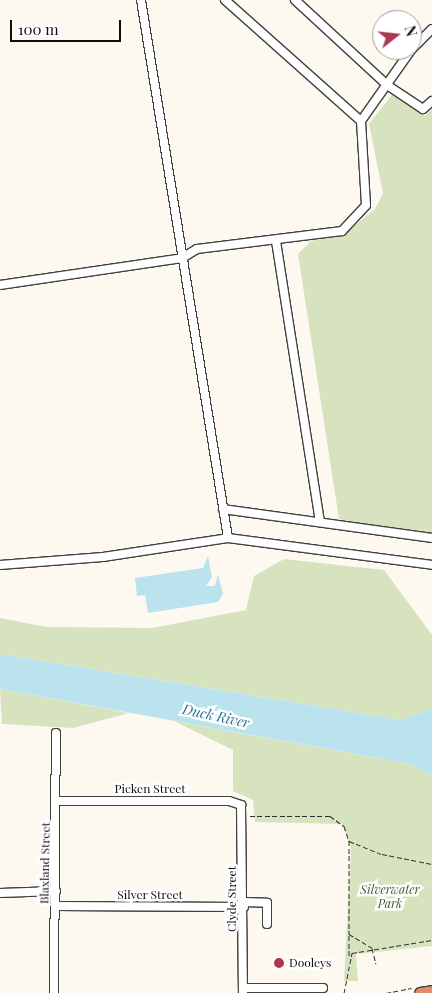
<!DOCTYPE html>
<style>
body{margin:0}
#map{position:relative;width:432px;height:993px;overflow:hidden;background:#fdf8f0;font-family:"Playfair Display",serif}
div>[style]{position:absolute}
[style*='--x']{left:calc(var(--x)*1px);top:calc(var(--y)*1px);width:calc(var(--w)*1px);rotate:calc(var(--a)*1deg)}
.green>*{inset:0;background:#d7e3be}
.water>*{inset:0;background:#bbe3ee}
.path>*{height:1px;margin-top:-0.5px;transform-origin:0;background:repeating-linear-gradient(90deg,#2f2f2f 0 5px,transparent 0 7.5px)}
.roads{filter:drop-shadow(1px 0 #404040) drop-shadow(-1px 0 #404040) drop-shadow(0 1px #404040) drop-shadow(0 -1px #404040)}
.minor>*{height:8px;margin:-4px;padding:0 4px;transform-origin:4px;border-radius:4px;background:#fff}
.highway>*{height:11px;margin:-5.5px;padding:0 5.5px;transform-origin:5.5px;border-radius:5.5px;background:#e18d6a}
.dots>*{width:14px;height:14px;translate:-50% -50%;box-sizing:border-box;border:2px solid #fff;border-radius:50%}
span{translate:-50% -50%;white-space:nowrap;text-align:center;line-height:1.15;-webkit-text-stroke:5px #fff;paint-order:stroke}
.street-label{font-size:12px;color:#0d0d0d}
.park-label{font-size:12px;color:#3a5c26;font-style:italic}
.poi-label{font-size:12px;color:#0d0d0d}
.left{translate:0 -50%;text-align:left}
.water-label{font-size:14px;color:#27728f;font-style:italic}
.north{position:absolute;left:372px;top:10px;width:50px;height:50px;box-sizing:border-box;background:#fff;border:1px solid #9e9e9e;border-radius:50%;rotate:74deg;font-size:14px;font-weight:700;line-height:20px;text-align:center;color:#0d0d0d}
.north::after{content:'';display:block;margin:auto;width:18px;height:22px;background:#ab3850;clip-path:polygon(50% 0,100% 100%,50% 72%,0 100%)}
.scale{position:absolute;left:10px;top:20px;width:111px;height:22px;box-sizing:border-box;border:2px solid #0d0d0d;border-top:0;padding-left:6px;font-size:15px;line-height:18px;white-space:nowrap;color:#0d0d0d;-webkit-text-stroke:4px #fff;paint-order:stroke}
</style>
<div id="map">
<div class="green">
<i style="clip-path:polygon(394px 92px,425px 116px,432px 109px,432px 536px,427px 537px,339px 519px,298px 254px,311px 241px,344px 234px,375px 209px,383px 194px,369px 124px)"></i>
<i style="clip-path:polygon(284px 559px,384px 570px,432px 635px,432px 708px,402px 720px,0 654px,0 618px,47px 627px,152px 628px,246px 610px,254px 576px)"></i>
<i style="clip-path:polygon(0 689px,129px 713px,73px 728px,2px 724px)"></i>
<i style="clip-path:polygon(174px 721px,411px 764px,432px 776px,432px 946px,356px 954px,358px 981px,344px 981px,351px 848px,342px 824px,255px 822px,253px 800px,233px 791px,233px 750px)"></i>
</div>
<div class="water">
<i style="clip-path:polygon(208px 556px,212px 577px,206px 586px,215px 586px,218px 574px,223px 594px,218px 602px,148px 613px,145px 595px,137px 596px,135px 578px,203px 568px)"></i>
<i style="clip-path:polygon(0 654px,402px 720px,432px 708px,432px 776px,411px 764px,0 689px)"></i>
</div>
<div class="path">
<i style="--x:250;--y:816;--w:80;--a:0"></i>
<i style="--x:330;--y:816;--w:17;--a:36"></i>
<i style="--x:344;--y:826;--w:16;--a:72"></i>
<i style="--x:349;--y:841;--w:93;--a:90"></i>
<i style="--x:349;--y:934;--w:27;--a:31"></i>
<i style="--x:372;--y:948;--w:16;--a:76"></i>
<i style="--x:349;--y:841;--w:35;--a:22"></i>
<i style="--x:382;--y:854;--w:51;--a:11.3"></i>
<i style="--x:349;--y:956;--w:21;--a:-90"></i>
<i style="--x:344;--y:993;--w:41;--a:-78.7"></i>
<i style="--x:352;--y:953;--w:81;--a:-9.2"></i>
<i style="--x:386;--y:993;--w:26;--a:-11"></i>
</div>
<div class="roads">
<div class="minor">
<i style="--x:141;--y:0;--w:545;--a:80.81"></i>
<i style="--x:225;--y:0;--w:182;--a:41.7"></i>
<i style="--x:295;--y:0;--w:125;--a:42.7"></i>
<i style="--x:387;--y:85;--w:43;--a:33.7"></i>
<i style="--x:423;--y:109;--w:12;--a:-42"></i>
<i style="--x:412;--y:49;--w:28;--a:-45"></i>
<i style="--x:276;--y:241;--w:284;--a:81.1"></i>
<i style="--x:0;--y:285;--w:184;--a:-8.4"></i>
<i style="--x:182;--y:258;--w:17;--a:-31"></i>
<i style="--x:197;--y:249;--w:146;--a:-7.1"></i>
<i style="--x:342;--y:231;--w:35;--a:-47"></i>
<i style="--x:366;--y:205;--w:84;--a:-93.4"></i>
<i style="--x:361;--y:121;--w:87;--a:-54.8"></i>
<i style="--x:223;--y:509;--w:211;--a:7.9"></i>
<i style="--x:0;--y:565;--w:103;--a:-4.4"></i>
<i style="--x:103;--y:557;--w:126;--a:-8.6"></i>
<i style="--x:228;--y:538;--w:206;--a:7.5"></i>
<i style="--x:57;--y:801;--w:172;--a:0"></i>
<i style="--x:229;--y:801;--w:13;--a:18"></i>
<i style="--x:241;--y:805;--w:188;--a:89.4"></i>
<i style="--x:0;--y:893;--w:56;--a:-2"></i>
<i style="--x:244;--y:902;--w:23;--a:2"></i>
<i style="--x:267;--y:903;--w:21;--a:90"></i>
<i style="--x:56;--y:906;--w:188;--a:0.3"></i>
<i style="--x:243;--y:988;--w:80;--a:0"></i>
<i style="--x:54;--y:993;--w:260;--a:-89.6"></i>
</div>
<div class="highway">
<i style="--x:420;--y:993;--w:12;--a:-9"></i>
</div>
</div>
<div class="dots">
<i style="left:279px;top:963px;background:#ab3850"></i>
</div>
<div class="street-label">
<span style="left:150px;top:789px">Picken Street</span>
<span style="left:45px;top:863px;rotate:-89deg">Blaxland Street</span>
<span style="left:150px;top:895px">Silver Street</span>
<span style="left:232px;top:899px;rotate:-90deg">Clyde Street</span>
</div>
<div class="park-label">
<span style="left:390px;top:897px">Silverwater<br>Park</span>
</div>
<div class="poi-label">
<span class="left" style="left:289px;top:963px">Dooleys</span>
</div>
<div class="water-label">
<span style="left:216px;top:716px;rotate:12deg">Duck River</span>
</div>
<div class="north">N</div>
<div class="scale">100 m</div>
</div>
